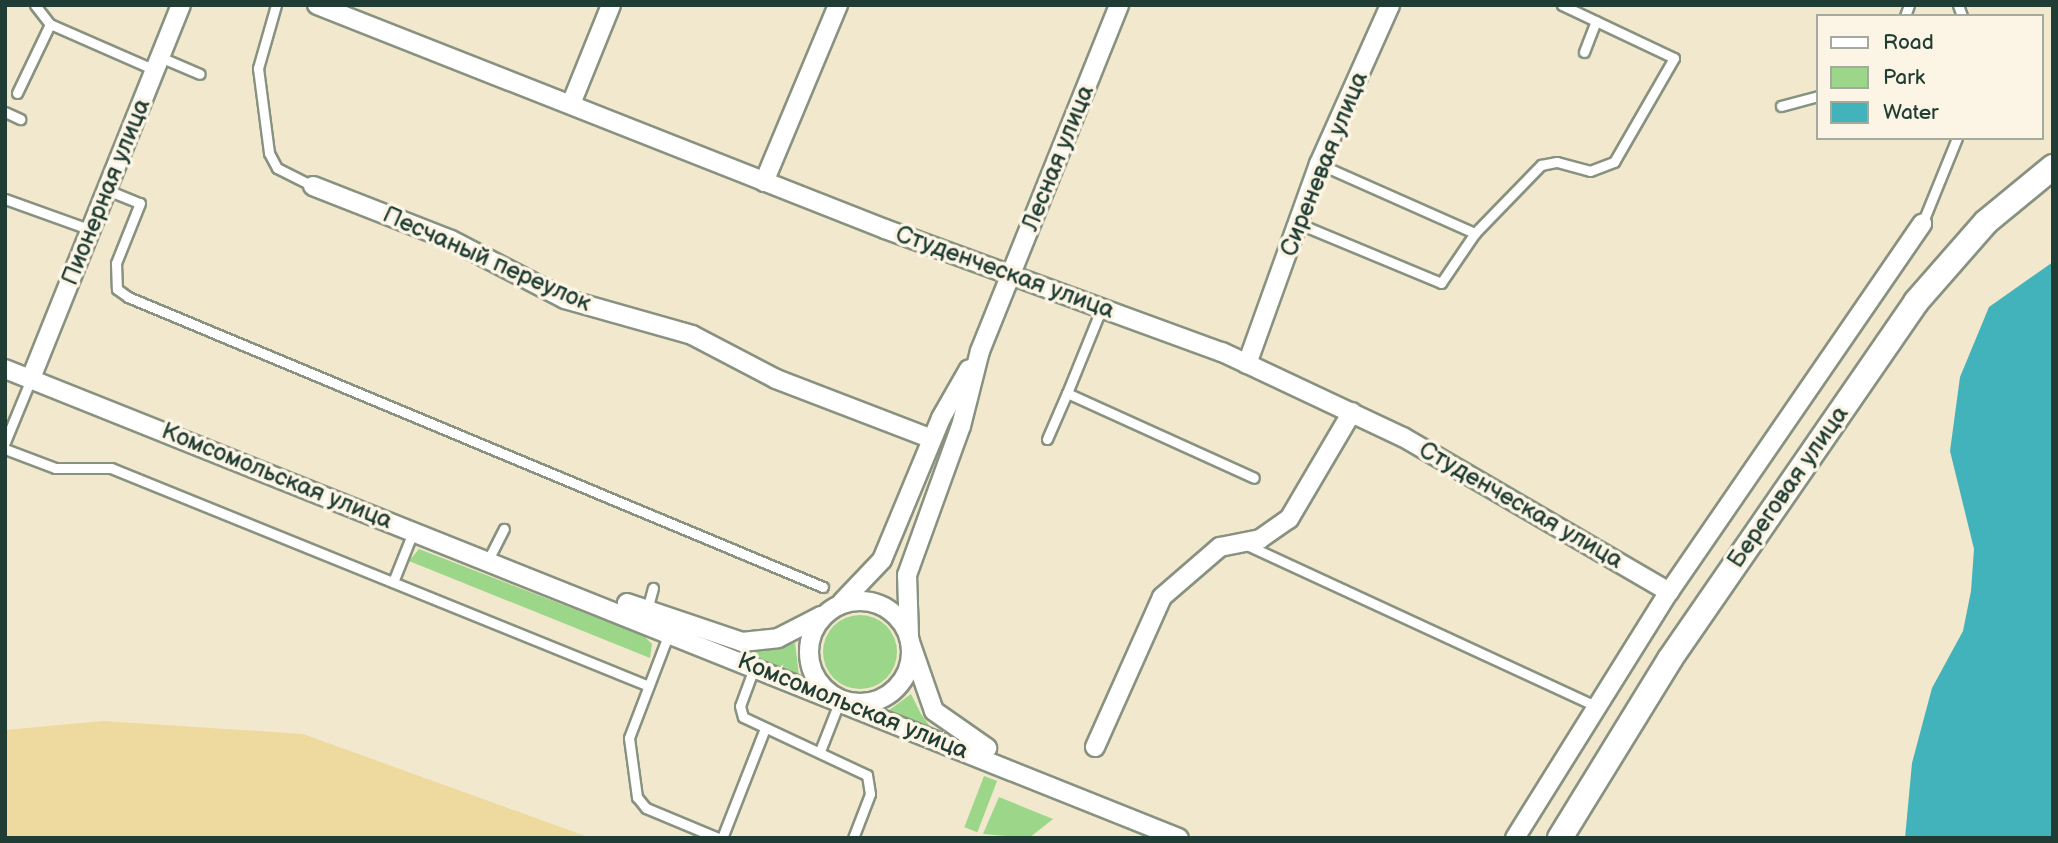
<!DOCTYPE html>
<meta charset="utf-8">
<style>
body{margin:0}
#map{position:relative;width:2058px;height:843px;overflow:hidden;background:#f2e8cd;font-family:"Balsamiq Sans",sans-serif}
div>[style]{position:absolute}
[style*='--x']{left:calc(var(--x)*1px);top:calc(var(--y)*1px);width:calc(var(--w)*1px);rotate:calc(var(--a)*1deg)}
.green>*{inset:0;background:#9cd688;transform-origin:0 0}
.round{border-radius:50%}
.sand>*{inset:0;background:#eeda9e}
.water>*{inset:0;background:#43b3bb}
.roads{filter:drop-shadow(2px 0 #889280) drop-shadow(-2px 0 #889280) drop-shadow(0 2px #889280) drop-shadow(0 -2px #889280)}
.service>*{height:9px;margin:-4.5px;padding:0 4.5px;transform-origin:4.5px;border-radius:4.5px;background:#fff}
.minor>*{height:18px;margin:-9px;padding:0 9px;transform-origin:9px;border-radius:9px;background:#fff}
.minor>.ring{margin:-9px;padding:0;box-sizing:content-box;background:none;border:18px solid #fff;border-radius:50%}
.secondary>*{height:24px;margin:-12px;padding:0 12px;transform-origin:12px;border-radius:12px;background:#fff}
span{translate:-50% -50%;white-space:nowrap;text-align:center;line-height:1.15;-webkit-text-stroke:7px #fcf5e5;paint-order:stroke}
.street-label{font-size:24px;color:#1f3d34}
.frame{position:absolute;inset:0;border:7px solid #1f3d34;pointer-events:none}
.legend{position:absolute;left:1816px;top:14px;width:228px;height:126px;box-sizing:border-box;background:#fcf5e5;border:2px solid #a4ab9e;margin:0;padding:9px 12px;list-style:none;font-size:21px;color:#1f3d34}
.legend li{display:flex;align-items:center;gap:14px;height:35px}
.legend b{width:35px;border:2px solid #a4ab9e}
</style>
<div id="map">
<div class="green">
<i style="clip-path:polygon(419px 549px,644px 636px,652px 644px,650px 658px,409px 561px)"></i>
<i class="round" style="left:823px;top:615px;width:74px;height:74px"></i>
<i style="clip-path:polygon(795px 643px,799px 675px,752px 656px,753px 653px)"></i>
<i style="clip-path:polygon(911px 694px,921px 714px,932px 729px,888px 711px)"></i>
<i style="left:984px;top:776px;width:14px;height:55px;rotate:21deg"></i>
<i style="clip-path:polygon(999px 797px,1053px 819px,1029px 838px,983px 834px)"></i>
</div>
<div class="sand">
<i style="clip-path:polygon(104px 721px,303px 734px,591px 838px,5px 838px,5px 730px)"></i>
</div>
<div class="water">
<i style="clip-path:polygon(2053px 262px,2053px 838px,1905px 838px,1912px 763px,1932px 688px,1963px 631px,1971px 591px,1974px 549px,1950px 451px,1960px 377px,1989px 307px)"></i>
</div>
<div class="roads">
<div class="service">
<i style="--x:35;--y:5;--w:24;--a:52"></i>
<i style="--x:50;--y:24;--w:115;--a:23.7"></i>
<i style="--x:276;--y:5;--w:66;--a:105.9"></i>
<i style="--x:258;--y:68;--w:86;--a:82.6"></i>
<i style="--x:269;--y:153;--w:17;--a:62"></i>
<i style="--x:277;--y:168;--w:40;--a:26.6"></i>
<i style="--x:1958;--y:5;--w:12;--a:70"></i>
<i style="--x:1905;--y:16;--w:12;--a:-70"></i>
<i style="--x:1584;--y:52;--w:33;--a:-69"></i>
<i style="--x:160;--y:57;--w:43;--a:23"></i>
<i style="--x:17;--y:93;--w:76;--a:-64.4"></i>
<i style="--x:1781;--y:106;--w:38;--a:-15"></i>
<i style="--x:5;--y:112;--w:17;--a:25"></i>
<i style="--x:1319;--y:164;--w:171;--a:23.9"></i>
<i style="--x:107;--y:190;--w:35;--a:22"></i>
<i style="--x:140;--y:203;--w:65;--a:111.8"></i>
<i style="--x:116;--y:263;--w:26;--a:88"></i>
<i style="--x:117;--y:289;--w:14;--a:36"></i>
<i style="--x:128;--y:297;--w:753;--a:22.65"></i>
<i style="--x:5;--y:199;--w:91;--a:19.8"></i>
<i style="--x:1297;--y:223;--w:156;--a:22.6"></i>
<i style="--x:1441;--y:283;--w:60;--a:-55.8"></i>
<i style="--x:1475;--y:233;--w:95;--a:-45.9"></i>
<i style="--x:1541;--y:165;--w:16;--a:-11"></i>
<i style="--x:1557;--y:162;--w:34;--a:15"></i>
<i style="--x:1590;--y:171;--w:26;--a:-21"></i>
<i style="--x:1614;--y:162;--w:120;--a:-60"></i>
<i style="--x:1674;--y:58;--w:124;--a:-154.7"></i>
<i style="--x:1922;--y:224;--w:93;--a:-67.9"></i>
<i style="--x:1102;--y:307;--w:93;--a:112.1"></i>
<i style="--x:1067;--y:393;--w:205;--a:24.4"></i>
<i style="--x:1047;--y:439;--w:50;--a:-66.5"></i>
<i style="--x:5;--y:442;--w:68;--a:-67.6"></i>
<i style="--x:5;--y:449;--w:53;--a:20.8"></i>
<i style="--x:55;--y:468;--w:56;--a:0"></i>
<i style="--x:111;--y:468;--w:580;--a:22.06"></i>
<i style="--x:1247;--y:545;--w:383;--a:24.8"></i>
<i style="--x:488;--y:560;--w:35;--a:-63"></i>
<i style="--x:393;--y:582;--w:54;--a:-68.2"></i>
<i style="--x:647;--y:610;--w:23;--a:-75"></i>
<i style="--x:669;--y:633;--w:112;--a:110.9"></i>
<i style="--x:629;--y:738;--w:60;--a:82.3"></i>
<i style="--x:637;--y:797;--w:14;--a:51"></i>
<i style="--x:646;--y:808;--w:78;--a:22.6"></i>
<i style="--x:754;--y:668;--w:40;--a:110.2"></i>
<i style="--x:740;--y:706;--w:11;--a:75"></i>
<i style="--x:743;--y:717;--w:137;--a:25.1"></i>
<i style="--x:867;--y:775;--w:19;--a:81"></i>
<i style="--x:870;--y:794;--w:47;--a:111.1"></i>
<i style="--x:820;--y:751;--w:55;--a:-68.6"></i>
<i style="--x:722;--y:838;--w:118;--a:-68.6"></i>
</div>
<div class="minor">
<i style="--x:317;--y:5;--w:611;--a:21.52"></i>
<i style="--x:885;--y:229;--w:359;--a:20.1"></i>
<i style="--x:1222;--y:352;--w:200;--a:25.2"></i>
<i style="--x:1403;--y:437;--w:308;--a:30.2"></i>
<i style="--x:571;--y:104;--w:107;--a:-68"></i>
<i style="--x:764;--y:182;--w:192;--a:-67.3"></i>
<i style="--x:313;--y:186;--w:148;--a:21.4"></i>
<i style="--x:451;--y:240;--w:128;--a:27.4"></i>
<i style="--x:565;--y:299;--w:132;--a:15.8"></i>
<i style="--x:692;--y:335;--w:95;--a:27.6"></i>
<i style="--x:776;--y:379;--w:167;--a:21"></i>
<i style="--x:1247;--y:364;--w:213;--a:-70.2"></i>
<i style="--x:1319;--y:164;--w:174;--a:-65.9"></i>
<i style="--x:5;--y:369;--w:1264;--a:21.78"></i>
<i style="--x:31;--y:378;--w:402;--a:-68.1"></i>
<i class="ring" style="left:809px;top:601px;width:84px;height:84px"></i>
<i style="--x:842;--y:602;--w:58;--a:-46.4"></i>
<i style="--x:882;--y:560;--w:154;--a:-67.4"></i>
<i style="--x:941;--y:418;--w:56;--a:-60.3"></i>
<i style="--x:627;--y:603;--w:121;--a:18.7"></i>
<i style="--x:742;--y:642;--w:36;--a:-6"></i>
<i style="--x:778;--y:638;--w:48;--a:-27.1"></i>
<i style="--x:909;--y:635;--w:60;--a:-91.9"></i>
<i style="--x:907;--y:575;--w:158;--a:-70.1"></i>
<i style="--x:961;--y:426;--w:77;--a:-75.8"></i>
<i style="--x:980;--y:351;--w:373;--a:-68.1"></i>
<i style="--x:910;--y:642;--w:73;--a:70.8"></i>
<i style="--x:934;--y:711;--w:65;--a:34.9"></i>
<i style="--x:1095;--y:747;--w:164;--a:-65.9"></i>
<i style="--x:1162;--y:597;--w:77;--a:-40.8"></i>
<i style="--x:1220;--y:547;--w:41;--a:-11.3"></i>
<i style="--x:1260;--y:539;--w:35;--a:-35"></i>
<i style="--x:1289;--y:519;--w:124;--a:-59.5"></i>
<i style="--x:1515;--y:838;--w:290;--a:-58"></i>
<i style="--x:1669;--y:592;--w:447;--a:-55.5"></i>
</div>
<div class="secondary">
<i style="--x:1560;--y:838;--w:210;--a:-58.4"></i>
<i style="--x:1670;--y:659;--w:434;--a:-55.4"></i>
<i style="--x:1916;--y:302;--w:106;--a:-48.8"></i>
<i style="--x:1986;--y:222;--w:87;--a:-39.4"></i>
</div>
</div>
<div class="street-label">
<span style="left:1058px;top:158px;rotate:-68deg">Лесная улица</span>
<span style="left:1324px;top:164px;rotate:-68deg">Сиреневая улица</span>
<span style="left:106px;top:192px;rotate:-68deg">Пионерная улица</span>
<span style="left:487px;top:259px;rotate:24deg">Песчаный переулок</span>
<span style="left:1005px;top:272px;rotate:20deg">Студенческая улица</span>
<span style="left:277px;top:476px;rotate:22deg">Комсомольская улица</span>
<span style="left:1788px;top:487px;rotate:-55deg">Береговая улица</span>
<span style="left:1521px;top:505px;rotate:30deg">Студенческая улица</span>
<span style="left:853px;top:706px;rotate:22deg">Комсомольская улица</span>
</div>
<div class="frame"></div>
<ul class="legend">
<li><b style="height:9px;background:#fff"></b>Road</li>
<li><b style="height:19px;background:#9cd688"></b>Park</li>
<li><b style="height:19px;background:#43b3bb"></b>Water</li>
</ul>
</div>
